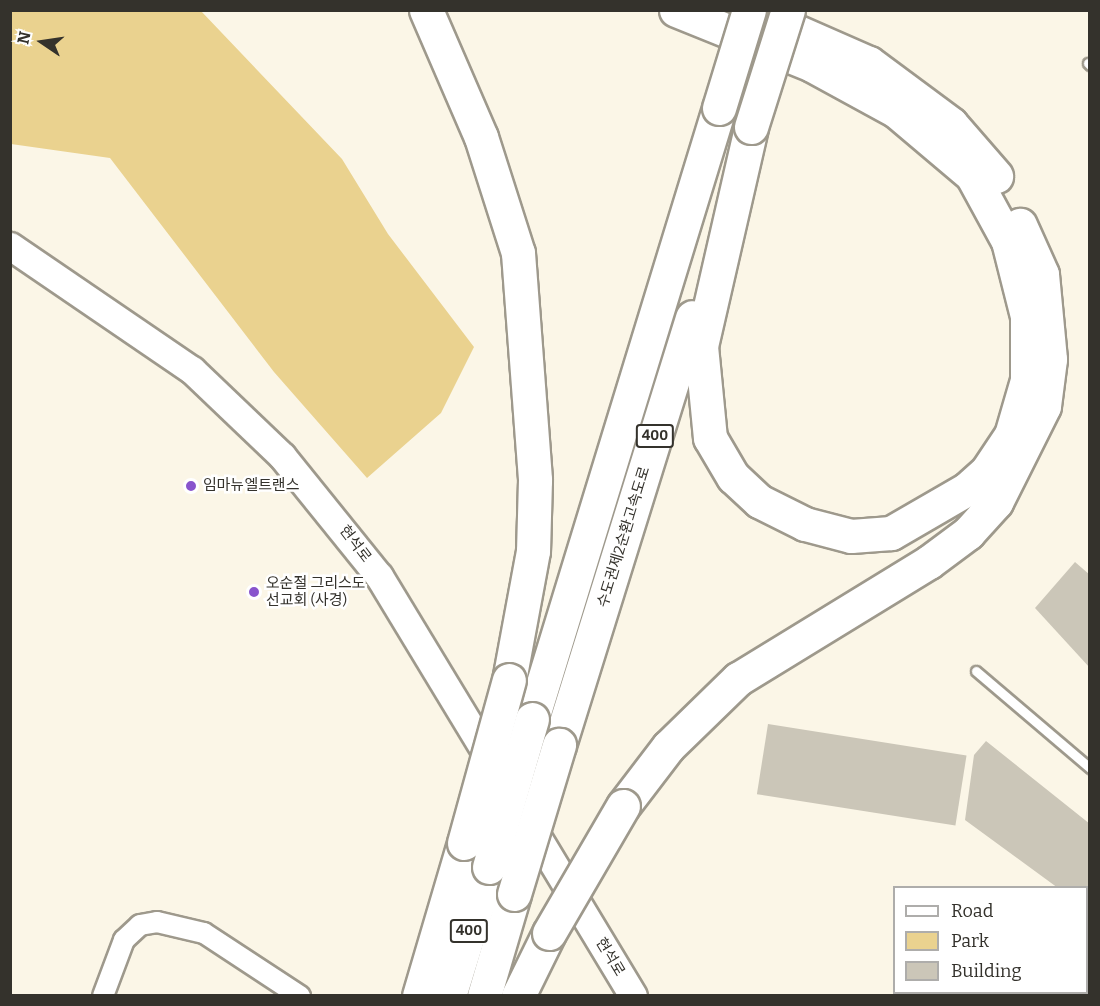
<!DOCTYPE html>
<meta charset="utf-8">
<style>
body{margin:0}
#map{position:relative;width:1100px;height:1006px;overflow:hidden;background:#fbf6e7;font-family:Bitter,"Noto Sans KR",serif}
div>[style]{position:absolute}
[style*='--x']{left:calc(var(--x)*1px);top:calc(var(--y)*1px);width:calc(var(--w)*1px);rotate:calc(var(--a)*1deg)}
.green>*{inset:0;background:#ead28f}
.building>*{inset:0;background:#cbc6b8;transform-origin:0 0}
.roads{filter:drop-shadow(2px 0 #9e998c) drop-shadow(-2px 0 #9e998c) drop-shadow(0 2px #9e998c) drop-shadow(0 -2px #9e998c)}
.lane>*{height:9px;margin:-4.5px;padding:0 4.5px;transform-origin:4.5px;border-radius:4.5px;background:#fff}
.street>*{height:20px;margin:-10px;padding:0 10px;transform-origin:10px;border-radius:10px;background:#fff}
.secondary>*{height:27px;margin:-13.5px;padding:0 13.5px;transform-origin:13.5px;border-radius:13.5px;background:#fff}
.highway>*{height:33px;margin:-16.5px;padding:0 16.5px;transform-origin:16.5px;border-radius:16.5px;background:#fff}
.bridges{filter:drop-shadow(2px 0 #9e998c) drop-shadow(-2px 0 #9e998c) drop-shadow(0 2px #9e998c) drop-shadow(0 -2px #9e998c)}
.highway-bridge>*{height:33px;margin:-16.5px;padding:0 16.5px;transform-origin:16.5px;border-radius:16.5px;background:#fff}
.dots>*{width:16px;height:16px;translate:-50% -50%;box-sizing:border-box;border:3px solid #fff;border-radius:50%}
span{translate:-50% -50%;white-space:nowrap;text-align:center;line-height:1.15;-webkit-text-stroke:5px #fff;paint-order:stroke}
.shield-label span{padding:2px 4px;background:#fff;border:2px solid;border-radius:4px;-webkit-text-stroke-width:0}
.shield-label{font-size:14px;color:#34322c;font-weight:700}
.poi-label{font-size:15px;color:#34322c}
.left{translate:0 -50%;text-align:left}
.street-label{font-size:15px;color:#34322c}
.frame{position:absolute;inset:0;border:12px solid #34322c;pointer-events:none}
.legend{position:absolute;left:893px;top:886px;width:195px;height:108px;box-sizing:border-box;background:#fff;border:2px solid #aeadab;margin:0;padding:8px 10px;list-style:none;font-size:18px;color:#34322c}
.legend li{display:flex;align-items:center;gap:12px;height:30px}
.legend b{width:30px;border:2px solid #aeadab}
.north{position:absolute;left:12px;top:12px;width:60px;height:60px;-webkit-text-stroke:4px #fff;paint-order:stroke;rotate:283deg;font-size:16px;font-weight:700;line-height:24px;text-align:center;color:#34322c}
.north::after{content:'';display:block;margin:auto;width:21px;height:27px;background:#34322c;clip-path:polygon(50% 0,100% 100%,50% 72%,0 100%)}
</style>
<div id="map">
<div class="green">
<i style="clip-path:polygon(11px 10px,201px 11px,342px 159px,388px 234px,474px 347px,441px 413px,367px 478px,274px 372px,110px 158px,11px 144px)"></i>
</div>
<div class="building">
<i style="clip-path:polygon(1075px 562px,1090px 575px,1090px 668px,1035px 608px)"></i>
<i style="left:768px;top:724px;width:201px;height:71px;rotate:9deg"></i>
<i style="clip-path:polygon(986px 741px,1090px 824px,1090px 910px,1086px 888px,1058px 888px,965px 820px,974px 755px)"></i>
</div>
<div class="roads">
<div class="lane">
<i style="--x:1088;--y:63;--w:3;--a:45"></i>
<i style="--x:976;--y:671;--w:150;--a:40.4"></i>
</div>
<div class="street">
<i style="--x:103;--y:996;--w:60;--a:-69.4"></i>
<i style="--x:124;--y:940;--w:22;--a:-43"></i>
<i style="--x:140;--y:925;--w:17;--a:-10"></i>
<i style="--x:157;--y:922;--w:48;--a:13.2"></i>
<i style="--x:204;--y:933;--w:115;--a:33.3"></i>
</div>
<div class="secondary">
<i style="--x:10;--y:246;--w:220;--a:34.3"></i>
<i style="--x:192;--y:370;--w:124;--a:43.7"></i>
<i style="--x:282;--y:456;--w:154;--a:51.1"></i>
<i style="--x:379;--y:576;--w:226;--a:58.8"></i>
<i style="--x:527;--y:820;--w:205;--a:58.9"></i>
</div>
<div class="highway">
<i style="--x:426;--y:10;--w:138;--a:66.6"></i>
<i style="--x:481;--y:137;--w:122;--a:72.3"></i>
<i style="--x:518;--y:253;--w:228;--a:85.7"></i>
<i style="--x:535;--y:480;--w:71;--a:91.6"></i>
<i style="--x:533;--y:551;--w:131;--a:100.5"></i>
<i style="--x:676;--y:10;--w:147;--a:22"></i>
<i style="--x:812;--y:65;--w:96;--a:28.7"></i>
<i style="--x:896;--y:111;--w:99;--a:40.1"></i>
<i style="--x:972;--y:175;--w:75;--a:61.4"></i>
<i style="--x:1008;--y:241;--w:77;--a:75.8"></i>
<i style="--x:1027;--y:316;--w:64;--a:90"></i>
<i style="--x:1027;--y:380;--w:57;--a:106.2"></i>
<i style="--x:1011;--y:435;--w:43;--a:123.7"></i>
<i style="--x:987;--y:471;--w:27;--a:138"></i>
<i style="--x:967;--y:489;--w:88;--a:149.9"></i>
<i style="--x:891;--y:533;--w:40;--a:175.7"></i>
<i style="--x:851;--y:536;--w:48;--a:-165.4"></i>
<i style="--x:805;--y:524;--w:51;--a:-153.4"></i>
<i style="--x:759;--y:501;--w:35;--a:-137"></i>
<i style="--x:733;--y:477;--w:45;--a:-120.5"></i>
<i style="--x:710;--y:438;--w:92;--a:-95.6"></i>
<i style="--x:701;--y:346;--w:225;--a:-77.1"></i>
<i style="--x:748;--y:10;--w:132;--a:23.7"></i>
<i style="--x:869;--y:63;--w:102;--a:36.6"></i>
<i style="--x:951;--y:124;--w:69;--a:49.1"></i>
<i style="--x:532;--y:719;--w:639;--a:-72.98"></i>
<i style="--x:559;--y:745;--w:448;--a:-72.7"></i>
<i style="--x:623;--y:806;--w:74;--a:-52.7"></i>
<i style="--x:668;--y:747;--w:98;--a:-44.2"></i>
<i style="--x:738;--y:679;--w:224;--a:-31.5"></i>
<i style="--x:929;--y:562;--w:49;--a:-36.6"></i>
<i style="--x:968;--y:533;--w:42;--a:-47.9"></i>
<i style="--x:996;--y:502;--w:107;--a:-63.4"></i>
<i style="--x:1044;--y:406;--w:47;--a:-82.7"></i>
<i style="--x:1050;--y:359;--w:85;--a:-95.4"></i>
<i style="--x:1042;--y:274;--w:54;--a:-114.2"></i>
<i style="--x:419;--y:996;--w:159;--a:-73.6"></i>
<i style="--x:449;--y:996;--w:135;--a:-72.8"></i>
<i style="--x:484;--y:996;--w:106;--a:-73.6"></i>
<i style="--x:518;--y:996;--w:70;--a:-63.8"></i>
</div>
</div>
<div class="bridges">
<div class="highway-bridge">
<i style="--x:719;--y:108;--w:102;--a:-73"></i>
<i style="--x:751;--y:127;--w:123;--a:-72.5"></i>
<i style="--x:464;--y:843;--w:169;--a:-74.6"></i>
<i style="--x:489;--y:867;--w:154;--a:-73.8"></i>
<i style="--x:514;--y:894;--w:156;--a:-73.2"></i>
<i style="--x:549;--y:933;--w:147;--a:-59.8"></i>
</div>
</div>
<div class="dots">
<i style="left:191px;top:486px;background:#8854cc"></i>
<i style="left:254px;top:592px;background:#8854cc"></i>
</div>
<div class="shield-label">
<span style="left:655px;top:436px">400</span>
<span style="left:469px;top:931px">400</span>
</div>
<div class="poi-label">
<span class="left" style="left:203px;top:486px">임마뉴엘트랜스</span>
<span class="left" style="left:266px;top:592px">오순절 그리스도<br>선교회 (사경)</span>
</div>
<div class="street-label">
<span style="left:624px;top:537px;rotate:-73deg">수도권제2순환고속도로</span>
<span style="left:355px;top:544px;rotate:53deg">현석로</span>
<span style="left:610px;top:957px;rotate:59deg">현석로</span>
</div>
<div class="frame"></div>
<ul class="legend">
<li><b style="height:8px;background:#fff"></b>Road</li>
<li><b style="height:16px;background:#ead28f"></b>Park</li>
<li><b style="height:16px;background:#cbc6b8"></b>Building</li>
</ul>
<div class="north">N</div>
</div>
